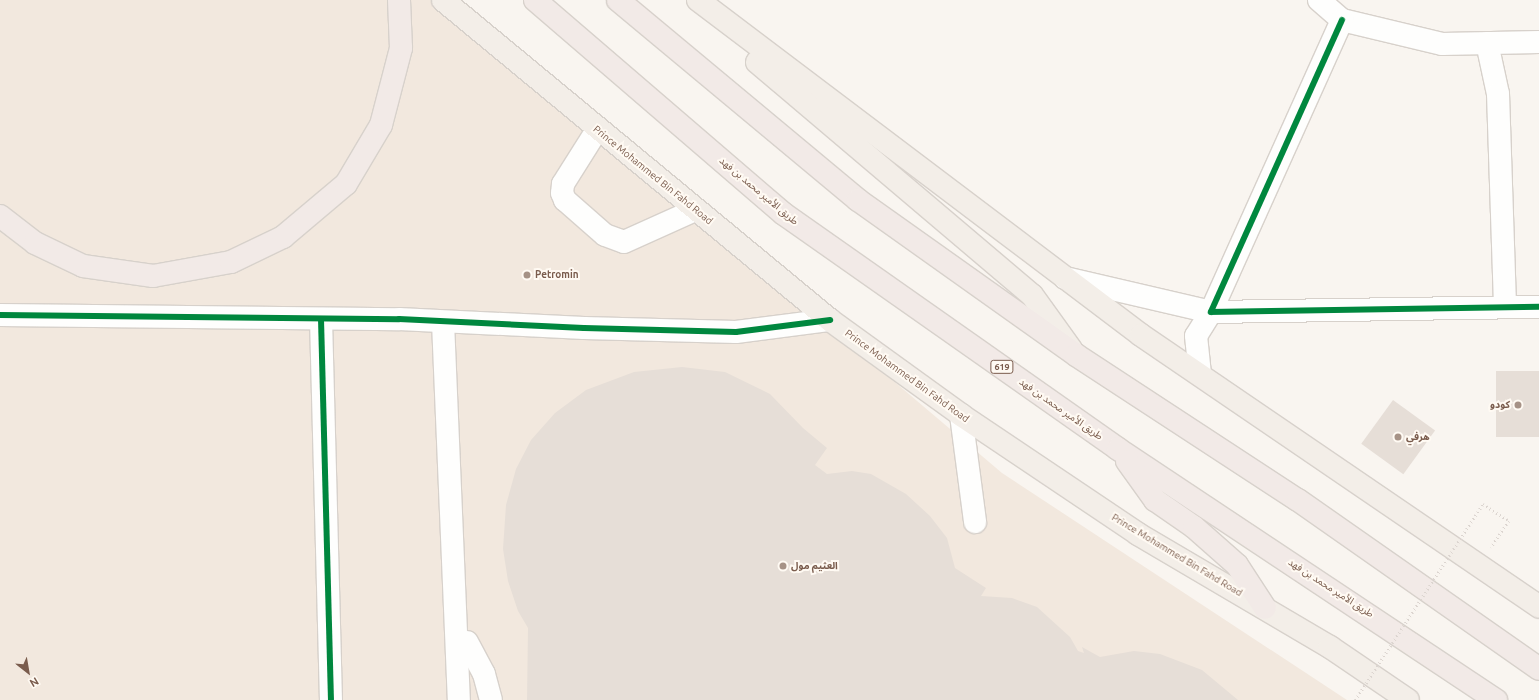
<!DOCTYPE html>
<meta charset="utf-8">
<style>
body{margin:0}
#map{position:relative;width:1539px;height:700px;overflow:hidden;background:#f9f5f0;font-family:Ubuntu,"Noto Sans Arabic",sans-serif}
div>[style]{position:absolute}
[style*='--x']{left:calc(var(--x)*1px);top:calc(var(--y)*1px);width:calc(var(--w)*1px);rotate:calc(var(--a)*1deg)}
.residential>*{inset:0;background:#f2e8de}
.building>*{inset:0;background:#e6ded7;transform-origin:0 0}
.path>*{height:2.5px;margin-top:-1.25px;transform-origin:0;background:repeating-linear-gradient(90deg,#dcd5d0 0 1px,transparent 0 4px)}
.roads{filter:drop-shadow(1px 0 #d7d1cb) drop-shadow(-1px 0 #d7d1cb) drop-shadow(0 1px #d7d1cb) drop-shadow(0 -1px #d7d1cb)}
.minor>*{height:22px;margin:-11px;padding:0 11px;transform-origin:11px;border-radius:11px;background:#fefefd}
.major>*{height:22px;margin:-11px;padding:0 11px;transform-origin:11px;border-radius:11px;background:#f3eee8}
.highway>*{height:22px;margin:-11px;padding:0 11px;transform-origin:11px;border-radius:11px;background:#f2eae7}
.path-bridge>*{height:2.5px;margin-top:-1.25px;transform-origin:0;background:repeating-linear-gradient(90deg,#dcd5d0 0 1px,transparent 0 4px)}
.cycleway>*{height:6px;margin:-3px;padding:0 3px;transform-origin:3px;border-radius:3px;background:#00873e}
.dots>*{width:11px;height:11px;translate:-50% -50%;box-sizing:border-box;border:2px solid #fffaf3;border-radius:50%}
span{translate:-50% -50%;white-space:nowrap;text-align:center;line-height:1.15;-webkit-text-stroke:4px #fffaf3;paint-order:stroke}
.shield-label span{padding:1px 3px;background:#fffaf3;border:1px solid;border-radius:3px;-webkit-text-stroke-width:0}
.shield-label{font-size:9px;color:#7a5c4d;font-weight:700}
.street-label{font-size:10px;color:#7a5c4d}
.poi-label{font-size:10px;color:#7a5c4d;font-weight:700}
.left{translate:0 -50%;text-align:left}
.right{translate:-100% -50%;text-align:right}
.north{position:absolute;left:8px;top:652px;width:40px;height:40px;-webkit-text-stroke:3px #fffaf3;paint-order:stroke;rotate:149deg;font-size:11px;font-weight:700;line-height:16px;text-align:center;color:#7a5c4d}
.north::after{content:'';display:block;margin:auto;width:14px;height:18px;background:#7a5c4d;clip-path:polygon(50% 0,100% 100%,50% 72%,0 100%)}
</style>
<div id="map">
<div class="residential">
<i style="clip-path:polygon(0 0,444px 0,1002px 473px,1347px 700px,0 700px)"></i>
</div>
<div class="building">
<i style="clip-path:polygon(682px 367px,725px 372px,770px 394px,803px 428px,827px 448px,815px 465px,827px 474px,852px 471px,871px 474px,906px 494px,930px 516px,947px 538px,955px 568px,986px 588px,981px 596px,1012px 598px,1037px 607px,1070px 637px,1078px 651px,1084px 653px,1082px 647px,1100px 657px,1134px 651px,1160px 654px,1202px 670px,1238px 700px,527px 700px,528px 628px,518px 611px,508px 581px,503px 549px,506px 505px,516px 469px,531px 440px,555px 413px,586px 390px,634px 372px)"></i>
<i style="left:1539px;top:371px;width:66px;height:43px;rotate:90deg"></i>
<i style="left:1393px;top:400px;width:52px;height:54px;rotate:36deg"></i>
</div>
<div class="path">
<i style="--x:1483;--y:504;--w:31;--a:33"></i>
<i style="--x:1509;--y:521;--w:32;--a:124"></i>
</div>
<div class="roads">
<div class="minor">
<i style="--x:1319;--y:0;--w:30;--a:41"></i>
<i style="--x:1342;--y:20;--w:103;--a:13.5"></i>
<i style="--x:1442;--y:44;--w:97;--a:-1.2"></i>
<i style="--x:1342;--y:20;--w:320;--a:114.2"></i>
<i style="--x:1211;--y:312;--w:328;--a:-0.9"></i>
<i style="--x:1487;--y:43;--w:52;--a:77.8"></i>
<i style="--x:1498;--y:94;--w:213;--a:88.1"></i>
<i style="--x:597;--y:130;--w:64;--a:122.2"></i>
<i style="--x:563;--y:184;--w:9;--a:96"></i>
<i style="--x:562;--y:193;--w:8;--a:67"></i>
<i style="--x:565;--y:200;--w:53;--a:41.2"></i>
<i style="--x:605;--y:235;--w:20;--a:20"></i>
<i style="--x:624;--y:242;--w:78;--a:-24.3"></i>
<i style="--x:1065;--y:278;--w:150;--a:13.1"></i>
<i style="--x:1211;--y:312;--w:28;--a:122"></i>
<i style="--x:1196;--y:336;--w:39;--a:84"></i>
<i style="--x:0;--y:315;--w:399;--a:0.6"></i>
<i style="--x:399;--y:319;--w:185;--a:2.8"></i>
<i style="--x:584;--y:328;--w:152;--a:1.5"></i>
<i style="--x:736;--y:332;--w:95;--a:-7.3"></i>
<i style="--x:321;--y:319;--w:381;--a:88.5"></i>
<i style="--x:443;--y:322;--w:378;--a:87.6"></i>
<i style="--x:961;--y:415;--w:108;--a:82.5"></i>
<i style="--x:467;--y:642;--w:36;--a:62"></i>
<i style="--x:484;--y:674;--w:27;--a:75"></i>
</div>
<div class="major">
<i style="--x:443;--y:0;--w:502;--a:39.59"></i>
<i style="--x:830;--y:320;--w:162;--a:35.9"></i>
<i style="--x:961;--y:415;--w:213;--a:33.9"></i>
<i style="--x:1138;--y:534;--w:223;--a:30.5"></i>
<i style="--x:1330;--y:647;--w:94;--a:34.2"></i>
<i style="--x:698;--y:0;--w:555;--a:37.1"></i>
<i style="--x:1141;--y:335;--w:482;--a:34.3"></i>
<i style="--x:757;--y:62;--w:360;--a:40.3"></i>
<i style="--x:1032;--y:295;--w:67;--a:54.2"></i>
</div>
<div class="highway">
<i style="--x:535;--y:0;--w:328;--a:40.7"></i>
<i style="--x:784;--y:214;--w:408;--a:35.1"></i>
<i style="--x:1118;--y:449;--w:454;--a:33.6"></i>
<i style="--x:618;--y:0;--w:312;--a:39.8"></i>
<i style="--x:858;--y:200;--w:267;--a:35.4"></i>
<i style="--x:1076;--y:355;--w:265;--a:33.2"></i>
<i style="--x:1298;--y:500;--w:294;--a:35"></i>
<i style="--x:0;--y:216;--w:44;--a:37.6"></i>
<i style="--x:35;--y:243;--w:53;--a:25.6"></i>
<i style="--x:83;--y:266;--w:71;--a:8.1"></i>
<i style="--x:153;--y:276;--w:79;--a:-10.2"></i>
<i style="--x:231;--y:262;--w:58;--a:-25.7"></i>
<i style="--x:283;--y:237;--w:82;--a:-40.1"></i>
<i style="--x:346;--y:184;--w:69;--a:-59.3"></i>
<i style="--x:381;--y:125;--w:80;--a:-75.4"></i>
<i style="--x:401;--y:48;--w:48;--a:-92.4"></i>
<i style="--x:1127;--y:461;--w:48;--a:54.3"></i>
<i style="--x:1155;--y:500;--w:47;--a:34.7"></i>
<i style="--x:1194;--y:527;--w:57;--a:41.5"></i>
<i style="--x:1237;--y:565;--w:51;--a:56.9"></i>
</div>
</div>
<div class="path-bridge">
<i style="--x:1355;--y:700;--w:234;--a:-56.9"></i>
</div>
<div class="cycleway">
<i style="--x:1342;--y:20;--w:320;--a:114.2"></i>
<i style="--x:1211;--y:312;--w:328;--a:-0.9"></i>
<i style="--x:0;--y:315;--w:399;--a:0.6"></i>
<i style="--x:399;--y:319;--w:185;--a:2.8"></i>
<i style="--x:584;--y:328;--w:152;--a:1.5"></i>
<i style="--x:736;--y:332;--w:95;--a:-7.3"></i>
<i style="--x:321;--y:319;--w:381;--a:88.5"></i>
</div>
<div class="dots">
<i style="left:527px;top:275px;background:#a69286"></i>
<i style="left:1518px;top:405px;background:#a69286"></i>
<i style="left:1398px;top:437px;background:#a69286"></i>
<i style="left:783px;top:566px;background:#a69286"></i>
</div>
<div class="shield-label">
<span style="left:1002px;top:367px">619</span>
</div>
<div class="street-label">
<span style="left:653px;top:175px;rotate:39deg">Prince Mohammed Bin Fahd Road</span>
<span style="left:759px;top:191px;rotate:40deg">طريق الأمير محمد بن فهد</span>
<span style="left:907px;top:376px;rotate:36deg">Prince Mohammed Bin Fahd Road</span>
<span style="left:1061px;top:409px;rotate:35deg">طريق الأمير محمد بن فهد</span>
<span style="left:1177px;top:555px;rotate:31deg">Prince Mohammed Bin Fahd Road</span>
<span style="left:1331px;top:588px;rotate:33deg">طريق الأمير محمد بن فهد</span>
</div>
<div class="poi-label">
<span class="left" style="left:535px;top:275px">Petromin</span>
<span class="right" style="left:1510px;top:405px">كودو</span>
<span class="left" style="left:1406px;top:437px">هرفي</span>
<span class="left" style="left:791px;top:566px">العثيم مول</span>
</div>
<div class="north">N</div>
</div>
